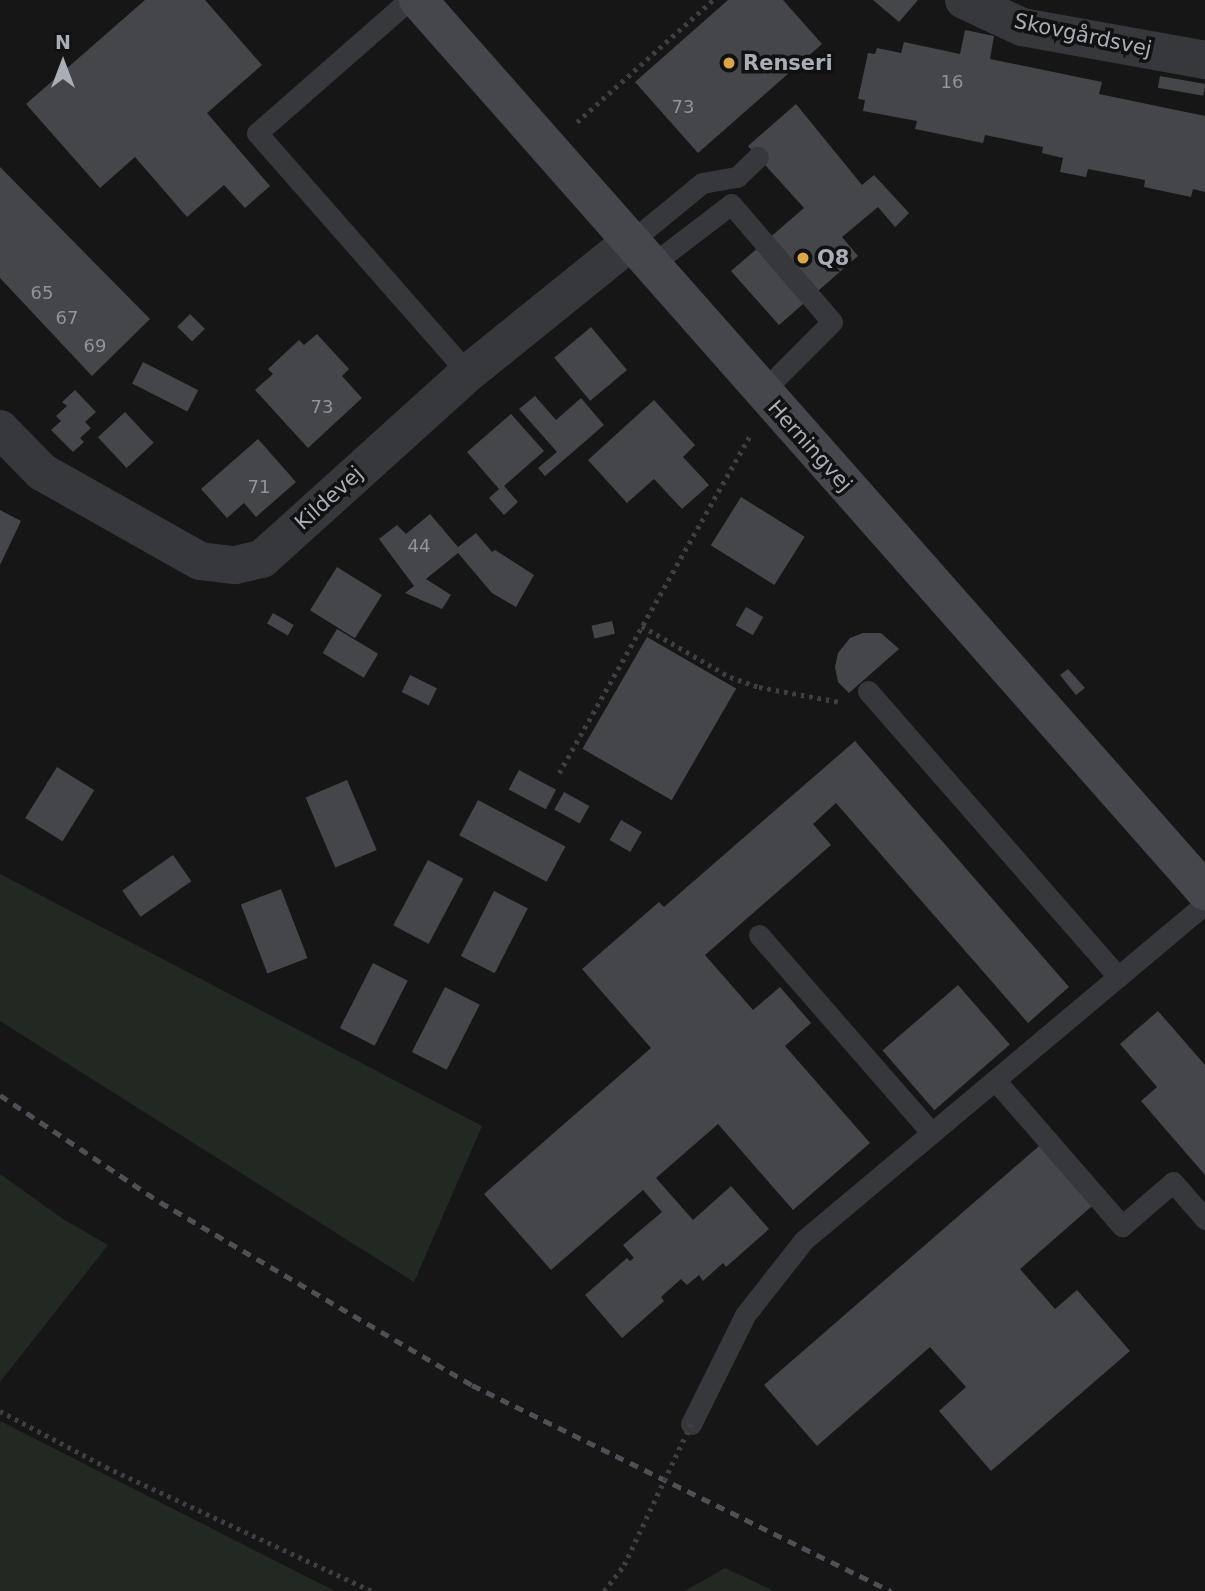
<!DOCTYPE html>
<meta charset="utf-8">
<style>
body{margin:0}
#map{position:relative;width:1205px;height:1591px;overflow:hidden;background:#161617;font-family:"DejaVu Sans",sans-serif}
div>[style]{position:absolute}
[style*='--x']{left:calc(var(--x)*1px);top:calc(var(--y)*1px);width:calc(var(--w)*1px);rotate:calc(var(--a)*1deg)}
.green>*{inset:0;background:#222923}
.building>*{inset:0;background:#45464a;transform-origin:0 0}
.path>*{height:4.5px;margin-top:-2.25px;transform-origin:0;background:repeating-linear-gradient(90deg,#3d3f43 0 3.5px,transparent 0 8.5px)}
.lane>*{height:21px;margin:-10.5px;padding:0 10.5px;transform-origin:10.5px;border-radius:10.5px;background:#37383c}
.street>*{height:38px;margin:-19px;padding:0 19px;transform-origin:19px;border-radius:19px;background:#37383c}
.secondary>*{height:38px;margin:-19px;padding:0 19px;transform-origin:19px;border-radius:19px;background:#46474c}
.rail>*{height:5px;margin-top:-2.5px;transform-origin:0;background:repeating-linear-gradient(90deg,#4f5055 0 9px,transparent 0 16px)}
.path-bridge>*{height:4.5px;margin-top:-2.25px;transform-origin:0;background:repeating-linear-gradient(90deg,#3d3f43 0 3.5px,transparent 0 8.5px)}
.dots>*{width:19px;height:19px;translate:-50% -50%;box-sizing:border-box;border:4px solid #111112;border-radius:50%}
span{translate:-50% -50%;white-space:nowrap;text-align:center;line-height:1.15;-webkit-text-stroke:7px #111112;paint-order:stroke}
.number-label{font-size:18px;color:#90949b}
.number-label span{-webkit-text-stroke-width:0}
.street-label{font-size:21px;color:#a9aeb6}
.poi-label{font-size:21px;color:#a9aeb6;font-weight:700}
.left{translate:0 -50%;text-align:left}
.north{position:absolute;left:28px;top:28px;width:70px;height:70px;-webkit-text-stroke:5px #111112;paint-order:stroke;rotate:0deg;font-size:19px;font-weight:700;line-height:28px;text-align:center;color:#a9aeb6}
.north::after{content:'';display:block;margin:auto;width:24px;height:32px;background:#a9aeb6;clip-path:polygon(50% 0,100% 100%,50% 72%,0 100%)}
</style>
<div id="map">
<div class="green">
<i style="clip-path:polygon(0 874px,482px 1126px,414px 1282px,0 1021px)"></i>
<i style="clip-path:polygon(0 1174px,63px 1219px,108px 1245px,0 1382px)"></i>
<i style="clip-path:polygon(0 1421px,335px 1591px,0 1591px)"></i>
<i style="clip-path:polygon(725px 1568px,774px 1591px,685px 1591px)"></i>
</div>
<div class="building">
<i style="clip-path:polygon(145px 0,205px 0,262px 65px,207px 113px,270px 186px,245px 208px,224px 185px,187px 217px,135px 157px,100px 188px,26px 104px)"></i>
<i style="clip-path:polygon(728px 0,783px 0,822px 44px,698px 153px,635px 82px)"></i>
<i style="clip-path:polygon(873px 0,918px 0,899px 22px)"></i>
<i style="clip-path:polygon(965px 30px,994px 36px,990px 59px,1102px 82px,1099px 94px,1205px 116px,1205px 192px,1193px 189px,1191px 197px,1144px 187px,1145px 180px,1088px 169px,1086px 177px,1060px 172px,1063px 158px,1042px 153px,1043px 147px,985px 135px,983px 143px,915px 129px,917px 121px,863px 111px,865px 100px,858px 99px,868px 53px,875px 54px,877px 48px,901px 53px,904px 42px,960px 54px)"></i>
<i style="left:1160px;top:76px;width:46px;height:12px;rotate:10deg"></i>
<i style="clip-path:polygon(796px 104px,862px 185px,874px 175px,909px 213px,895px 227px,878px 207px,842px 237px,858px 256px,779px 325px,731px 271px,804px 208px,748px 146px)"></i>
<i style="clip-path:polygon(0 167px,150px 319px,92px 376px,0 278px)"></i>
<i style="left:190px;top:314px;width:21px;height:18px;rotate:45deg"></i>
<i style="left:591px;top:327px;width:56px;height:48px;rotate:50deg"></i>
<i style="clip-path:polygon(317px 334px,349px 369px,342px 376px,362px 398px,308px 448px,255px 390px,273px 374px,268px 369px,299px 340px,304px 345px)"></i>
<i style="left:143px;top:362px;width:62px;height:24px;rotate:27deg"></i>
<i style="clip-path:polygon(75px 390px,96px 412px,85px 422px,91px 428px,80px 438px,84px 442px,73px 452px,51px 430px,61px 421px,56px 416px,67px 406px,62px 402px)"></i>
<i style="clip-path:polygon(535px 396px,556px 420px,581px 398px,604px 425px,545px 476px,538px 468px,557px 452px,519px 409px)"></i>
<i style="clip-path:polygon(654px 400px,695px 445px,683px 457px,709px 485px,682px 509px,654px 479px,627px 503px,588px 460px)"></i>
<i style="left:125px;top:412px;width:42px;height:37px;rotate:47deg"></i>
<i style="clip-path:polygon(511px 414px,544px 451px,504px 486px,518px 502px,504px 515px,489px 498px,499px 489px,467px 452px)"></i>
<i style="clip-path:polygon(258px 439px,296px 482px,256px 517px,244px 503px,227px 518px,201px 489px)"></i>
<i style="left:741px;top:497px;width:75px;height:57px;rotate:32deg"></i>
<i style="clip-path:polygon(0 510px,21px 521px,0 565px)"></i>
<i style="clip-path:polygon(430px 514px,458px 547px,476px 533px,492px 552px,495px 550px,534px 575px,516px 607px,492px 593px,458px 553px,426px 579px,451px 595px,442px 609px,405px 593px,414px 586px,379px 539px,397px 525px,406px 534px)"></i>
<i style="left:337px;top:567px;width:53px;height:51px;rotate:32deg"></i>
<i style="left:746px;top:607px;width:20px;height:21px;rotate:30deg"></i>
<i style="left:273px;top:613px;width:24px;height:12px;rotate:30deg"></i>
<i style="left:612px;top:621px;width:13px;height:21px;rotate:77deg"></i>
<i style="left:337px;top:629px;width:48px;height:28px;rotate:31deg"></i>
<i style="clip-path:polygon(863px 633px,881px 633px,899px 649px,849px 693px,838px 682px,835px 667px,838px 653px,850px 638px)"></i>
<i style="left:647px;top:637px;width:103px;height:129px;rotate:30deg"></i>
<i style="clip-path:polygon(1068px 669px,1085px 688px,1076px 695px,1060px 675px)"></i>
<i style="left:410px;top:675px;width:30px;height:19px;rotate:26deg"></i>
<i style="clip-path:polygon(855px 741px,1069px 987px,1028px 1023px,836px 803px,813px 824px,831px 845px,705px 955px,753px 1010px,780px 987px,811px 1023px,785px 1046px,870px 1143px,793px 1210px,718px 1124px,656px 1178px,693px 1220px,731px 1186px,769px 1229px,726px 1267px,723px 1263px,703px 1281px,699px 1275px,687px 1285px,681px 1279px,661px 1297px,664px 1301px,622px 1338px,585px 1295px,627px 1258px,630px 1261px,634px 1258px,623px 1245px,662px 1212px,643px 1190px,551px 1270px,484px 1194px,651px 1048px,582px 969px,659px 902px,664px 907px)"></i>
<i style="left:57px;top:767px;width:44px;height:60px;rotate:32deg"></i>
<i style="left:519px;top:770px;width:42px;height:22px;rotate:28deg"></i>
<i style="left:347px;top:780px;width:76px;height:45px;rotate:67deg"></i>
<i style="left:564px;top:792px;width:29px;height:20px;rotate:29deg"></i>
<i style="left:478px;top:800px;width:99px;height:40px;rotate:28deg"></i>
<i style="left:621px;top:820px;width:24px;height:23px;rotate:30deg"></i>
<i style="left:173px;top:855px;width:32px;height:62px;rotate:55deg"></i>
<i style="left:428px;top:860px;width:40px;height:74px;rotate:28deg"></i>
<i style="left:281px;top:889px;width:74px;height:43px;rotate:69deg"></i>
<i style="left:494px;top:891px;width:38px;height:73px;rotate:27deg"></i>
<i style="left:373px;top:963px;width:39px;height:73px;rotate:27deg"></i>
<i style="left:958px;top:985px;width:79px;height:100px;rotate:49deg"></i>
<i style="left:445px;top:987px;width:39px;height:73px;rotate:27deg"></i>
<i style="clip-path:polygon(1158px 1011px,1205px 1065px,1205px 1175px,1141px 1101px,1157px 1087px,1120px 1044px)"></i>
<i style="clip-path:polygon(1039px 1146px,1092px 1206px,1020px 1269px,1055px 1309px,1077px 1290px,1130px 1351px,991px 1471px,939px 1411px,966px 1387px,930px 1347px,817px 1446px,764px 1385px)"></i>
</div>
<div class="path">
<i style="--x:577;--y:122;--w:183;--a:-41.9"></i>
<i style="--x:642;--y:626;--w:102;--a:30.1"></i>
<i style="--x:730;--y:677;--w:31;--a:19"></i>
<i style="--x:759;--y:687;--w:82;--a:10.5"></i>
<i style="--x:559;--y:773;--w:388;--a:-60.5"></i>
<i style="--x:0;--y:1411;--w:120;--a:27.8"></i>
<i style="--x:106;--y:1467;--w:293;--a:25"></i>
<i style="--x:604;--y:1591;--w:33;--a:-52"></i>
</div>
<div class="lane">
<i style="--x:409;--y:0;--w:202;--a:138.8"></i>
<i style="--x:257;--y:133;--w:320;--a:48.7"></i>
<i style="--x:629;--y:243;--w:94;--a:-39.4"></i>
<i style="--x:702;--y:183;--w:36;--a:-10"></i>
<i style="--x:737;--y:177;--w:29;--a:-44"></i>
<i style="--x:650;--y:266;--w:102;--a:-37.4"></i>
<i style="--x:731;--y:204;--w:155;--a:49.4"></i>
<i style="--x:832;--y:322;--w:99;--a:135"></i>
<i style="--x:868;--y:691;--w:380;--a:48.8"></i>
<i style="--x:759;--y:935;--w:263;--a:48.9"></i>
<i style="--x:995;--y:1080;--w:194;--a:49"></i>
<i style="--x:1122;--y:1226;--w:67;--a:-40.8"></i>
<i style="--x:1173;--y:1182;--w:49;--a:49.1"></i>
<i style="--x:691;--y:1424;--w:122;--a:-63.6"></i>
<i style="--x:745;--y:1315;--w:95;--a:-51.8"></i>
<i style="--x:804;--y:1240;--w:523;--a:-39.96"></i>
</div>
<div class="street">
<i style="--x:964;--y:0;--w:64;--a:25"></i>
<i style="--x:1022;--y:27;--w:186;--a:10.2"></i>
<i style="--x:0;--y:429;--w:60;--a:45.7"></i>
<i style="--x:42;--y:472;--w:181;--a:29.4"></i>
<i style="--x:200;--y:561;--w:35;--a:7"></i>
<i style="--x:235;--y:565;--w:28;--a:-13"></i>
<i style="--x:262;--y:559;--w:278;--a:-42.1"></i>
<i style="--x:468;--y:373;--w:207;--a:-38.9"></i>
</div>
<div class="secondary">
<i style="--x:418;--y:0;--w:1189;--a:48.55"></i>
</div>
<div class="rail">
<i style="--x:0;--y:1095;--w:192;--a:33.8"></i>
<i style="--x:160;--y:1202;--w:362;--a:30.4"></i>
<i style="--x:472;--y:1385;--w:467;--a:26.2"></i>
</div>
<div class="path-bridge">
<i style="--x:624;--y:1565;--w:156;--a:-64.6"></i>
</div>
<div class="dots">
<i style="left:729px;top:63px;background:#dba54a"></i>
<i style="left:803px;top:258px;background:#dba54a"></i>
</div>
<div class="number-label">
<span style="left:952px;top:82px">16</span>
<span style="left:683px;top:107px">73</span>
<span style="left:42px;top:293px">65</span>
<span style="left:67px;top:318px">67</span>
<span style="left:95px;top:346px">69</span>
<span style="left:322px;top:407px">73</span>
<span style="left:259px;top:487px">71</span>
<span style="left:419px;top:546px">44</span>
</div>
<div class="street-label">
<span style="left:1083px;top:35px;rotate:12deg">Skovgårdsvej</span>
<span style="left:810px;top:446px;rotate:48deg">Herningvej</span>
<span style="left:329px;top:498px;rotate:-42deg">Kildevej</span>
</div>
<div class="poi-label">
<span class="left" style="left:743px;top:63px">Renseri</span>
<span class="left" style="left:817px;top:258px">Q8</span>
</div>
<div class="north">N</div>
</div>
